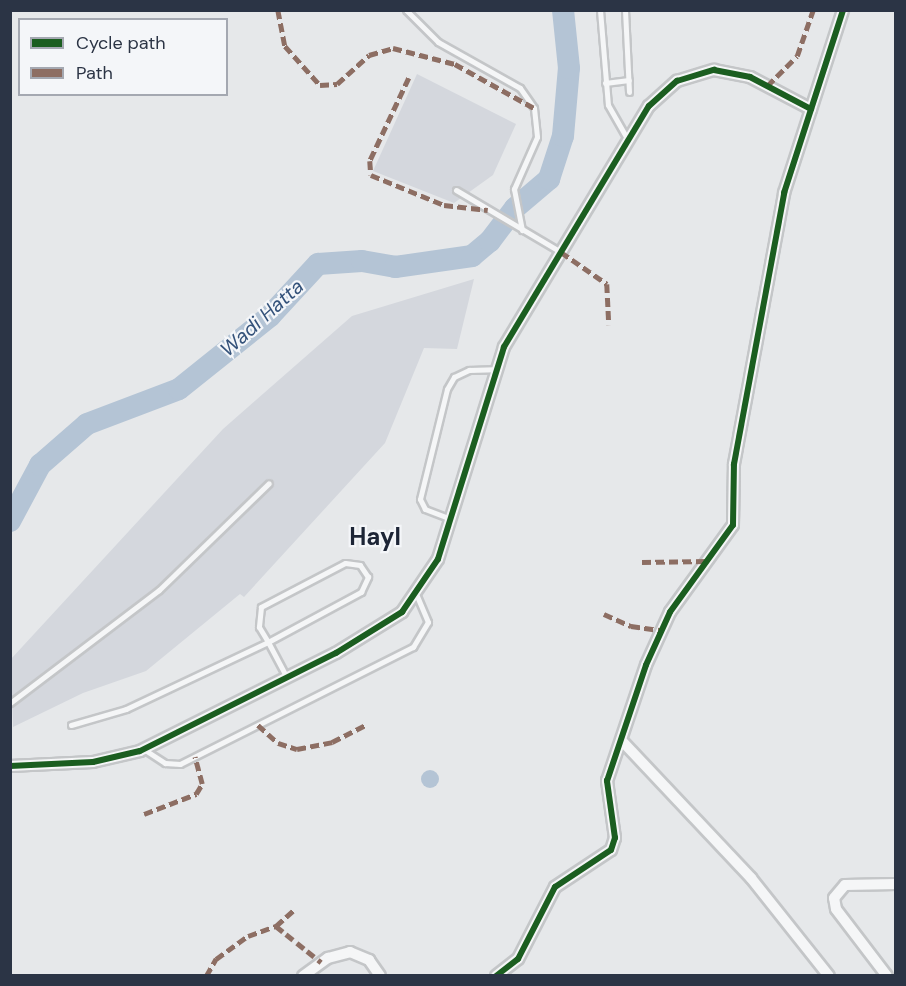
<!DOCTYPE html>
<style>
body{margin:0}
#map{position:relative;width:906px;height:986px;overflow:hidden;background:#e6e8ea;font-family:"DM Sans",sans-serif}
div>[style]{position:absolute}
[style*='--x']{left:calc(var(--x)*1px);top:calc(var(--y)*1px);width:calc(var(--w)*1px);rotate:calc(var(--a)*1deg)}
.built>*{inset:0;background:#d4d7dd}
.water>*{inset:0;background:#b4c4d5}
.round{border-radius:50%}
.river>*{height:22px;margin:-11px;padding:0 11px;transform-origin:11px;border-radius:11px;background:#b4c4d5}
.roads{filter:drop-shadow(2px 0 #c4c6c8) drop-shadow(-2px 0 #c4c6c8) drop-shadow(0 2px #c4c6c8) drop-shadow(0 -2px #c4c6c8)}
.service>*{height:5px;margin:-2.5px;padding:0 2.5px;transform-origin:2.5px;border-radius:2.5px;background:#f5f6f7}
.minor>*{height:10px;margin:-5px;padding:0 5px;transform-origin:5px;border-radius:5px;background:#f5f6f7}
.quiet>*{height:4.5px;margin-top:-2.25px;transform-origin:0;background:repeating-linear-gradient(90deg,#8d6e63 0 9px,transparent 0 13.5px)}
.cycleway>*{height:6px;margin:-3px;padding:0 3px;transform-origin:3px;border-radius:3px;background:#1b5e20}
span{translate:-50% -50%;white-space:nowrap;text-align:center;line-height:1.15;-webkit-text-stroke:4.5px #f4f6f9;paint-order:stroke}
.water-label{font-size:20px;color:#34527a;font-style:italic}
.district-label{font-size:24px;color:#1d2536;font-weight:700}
.frame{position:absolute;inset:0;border:12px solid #2b3445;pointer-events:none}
.legend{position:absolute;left:18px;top:18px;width:210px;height:78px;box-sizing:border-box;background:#f4f6f9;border:2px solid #a4a8b1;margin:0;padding:8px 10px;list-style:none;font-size:18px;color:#2b3445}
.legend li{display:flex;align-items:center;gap:12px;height:30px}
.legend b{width:30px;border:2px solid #a4a8b1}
</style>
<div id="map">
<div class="built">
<i style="clip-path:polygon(417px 74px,516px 124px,493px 175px,454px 203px,373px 171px)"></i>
<i style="clip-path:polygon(474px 279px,457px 349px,424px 348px,385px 443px,244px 597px,240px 594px,146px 671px,83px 693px,13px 727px,11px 659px,223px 429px,352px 316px)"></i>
</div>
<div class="water">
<i class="round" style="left:421px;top:770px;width:18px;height:18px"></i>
</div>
<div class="river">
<i style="--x:10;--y:521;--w:64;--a:-61.8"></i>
<i style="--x:40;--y:465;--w:62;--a:-41.1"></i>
<i style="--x:87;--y:424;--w:98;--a:-20.8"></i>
<i style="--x:179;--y:389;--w:117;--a:-38.7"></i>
<i style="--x:270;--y:316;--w:71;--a:-47.3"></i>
<i style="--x:318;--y:264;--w:44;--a:-3.9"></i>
<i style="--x:362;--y:261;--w:34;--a:10"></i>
<i style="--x:395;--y:267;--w:78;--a:-8.1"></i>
<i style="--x:472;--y:256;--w:23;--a:-40"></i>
<i style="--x:490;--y:241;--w:41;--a:-52.9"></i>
<i style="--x:515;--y:208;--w:45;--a:-40.5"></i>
<i style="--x:549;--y:179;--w:45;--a:-72"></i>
<i style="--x:563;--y:136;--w:68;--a:-85"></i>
<i style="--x:569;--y:68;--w:58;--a:-95.9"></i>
</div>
<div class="roads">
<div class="service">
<i style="--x:406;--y:10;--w:45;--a:45"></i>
<i style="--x:438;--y:42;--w:94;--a:29.3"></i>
<i style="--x:520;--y:88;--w:24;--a:55"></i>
<i style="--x:534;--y:108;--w:29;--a:84"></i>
<i style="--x:537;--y:137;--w:57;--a:113.9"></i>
<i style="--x:514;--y:189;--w:42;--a:79"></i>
<i style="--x:600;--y:10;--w:95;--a:85.2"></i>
<i style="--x:608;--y:105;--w:40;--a:60.3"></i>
<i style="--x:625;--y:10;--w:82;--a:87.2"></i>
<i style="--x:605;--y:83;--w:24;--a:-7"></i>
<i style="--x:456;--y:190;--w:122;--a:30.6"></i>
<i style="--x:451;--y:519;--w:28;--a:-159"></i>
<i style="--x:425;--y:509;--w:11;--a:-117"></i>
<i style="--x:420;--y:499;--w:113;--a:-76.2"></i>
<i style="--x:447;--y:389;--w:14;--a:-60"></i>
<i style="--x:454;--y:377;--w:17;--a:-25"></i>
<i style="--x:469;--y:370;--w:25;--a:-2"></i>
<i style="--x:10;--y:703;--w:187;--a:-37.2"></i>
<i style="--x:159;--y:590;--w:153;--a:-44.2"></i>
<i style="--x:71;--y:725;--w:57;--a:-16.2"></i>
<i style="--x:126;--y:709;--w:157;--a:-25.3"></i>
<i style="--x:268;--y:642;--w:106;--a:-28.3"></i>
<i style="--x:361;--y:592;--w:17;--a:-65"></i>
<i style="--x:368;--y:577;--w:14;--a:-124"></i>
<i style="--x:360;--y:565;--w:15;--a:-172"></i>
<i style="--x:345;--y:563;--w:95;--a:152.4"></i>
<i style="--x:261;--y:607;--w:20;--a:96"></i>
<i style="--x:259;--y:627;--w:17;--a:59"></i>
<i style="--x:268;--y:642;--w:40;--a:62"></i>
<i style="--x:145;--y:750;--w:24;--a:33"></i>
<i style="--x:165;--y:763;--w:15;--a:4"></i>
<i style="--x:180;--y:764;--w:261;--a:-26.7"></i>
<i style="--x:413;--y:647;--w:29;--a:-59"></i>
<i style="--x:428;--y:622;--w:28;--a:-113"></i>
</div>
<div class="minor">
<i style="--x:622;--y:741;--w:188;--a:46.7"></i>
<i style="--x:751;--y:878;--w:125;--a:51.5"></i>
<i style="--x:10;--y:766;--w:83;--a:-2.8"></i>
<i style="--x:93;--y:762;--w:48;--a:-13.2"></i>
<i style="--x:140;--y:751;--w:219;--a:-26.6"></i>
<i style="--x:336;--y:653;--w:78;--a:-31.8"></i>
<i style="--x:402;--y:612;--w:64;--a:-55.8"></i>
<i style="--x:438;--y:559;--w:222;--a:-72.7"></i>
<i style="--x:504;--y:347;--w:281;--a:-59"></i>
<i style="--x:649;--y:106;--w:38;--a:-42"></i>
<i style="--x:677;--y:81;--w:39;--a:-17"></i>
<i style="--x:714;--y:70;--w:37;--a:11"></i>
<i style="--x:750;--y:77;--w:69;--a:27.7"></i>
<i style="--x:303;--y:976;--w:31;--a:-36"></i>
<i style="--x:328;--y:958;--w:23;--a:-15"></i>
<i style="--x:350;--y:952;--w:21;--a:23"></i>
<i style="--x:369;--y:960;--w:19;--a:55"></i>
<i style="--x:496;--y:976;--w:28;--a:-38"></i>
<i style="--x:518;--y:959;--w:81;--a:-62.8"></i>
<i style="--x:555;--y:887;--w:67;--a:-33.5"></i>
<i style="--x:611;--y:850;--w:13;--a:-72"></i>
<i style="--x:615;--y:838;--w:58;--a:-98"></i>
<i style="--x:607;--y:781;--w:122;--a:-71.4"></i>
<i style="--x:646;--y:665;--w:58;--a:-65.6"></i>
<i style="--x:670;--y:612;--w:107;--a:-54.1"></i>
<i style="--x:733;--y:525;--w:61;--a:-89.1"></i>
<i style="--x:734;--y:464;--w:276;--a:-79.5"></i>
<i style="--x:784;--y:193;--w:192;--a:-72.1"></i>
<i style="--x:887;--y:976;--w:84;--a:-127.3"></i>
<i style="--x:836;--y:909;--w:11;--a:-100"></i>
<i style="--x:834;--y:898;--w:17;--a:-50"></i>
<i style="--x:845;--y:885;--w:51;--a:-1.1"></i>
</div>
</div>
<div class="quiet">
<i style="--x:278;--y:10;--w:37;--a:79"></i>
<i style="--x:285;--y:46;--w:52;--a:48.1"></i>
<i style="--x:320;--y:85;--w:17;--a:-3"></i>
<i style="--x:337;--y:84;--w:43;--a:-42.2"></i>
<i style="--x:369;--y:55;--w:25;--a:-16"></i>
<i style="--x:393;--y:48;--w:64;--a:14.5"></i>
<i style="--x:455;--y:64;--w:90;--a:29.1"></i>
<i style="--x:409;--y:78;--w:92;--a:115.2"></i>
<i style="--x:370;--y:161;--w:14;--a:86"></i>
<i style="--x:371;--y:175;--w:79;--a:22.3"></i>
<i style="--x:444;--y:205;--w:44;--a:6.5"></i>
<i style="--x:767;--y:86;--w:42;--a:-45"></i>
<i style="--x:797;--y:56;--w:49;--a:-70.8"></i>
<i style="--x:561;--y:252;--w:56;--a:34.8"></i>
<i style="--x:607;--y:284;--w:41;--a:87.2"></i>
<i style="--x:642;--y:562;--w:67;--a:-0.9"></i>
<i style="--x:604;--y:614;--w:30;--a:24"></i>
<i style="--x:631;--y:626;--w:30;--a:8"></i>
<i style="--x:258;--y:725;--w:27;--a:42"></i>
<i style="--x:278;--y:743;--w:20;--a:18"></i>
<i style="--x:297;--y:749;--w:36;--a:-11"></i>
<i style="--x:332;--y:742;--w:37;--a:-27"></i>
<i style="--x:144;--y:814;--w:56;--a:-21"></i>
<i style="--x:196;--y:794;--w:12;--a:-59"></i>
<i style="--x:202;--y:784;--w:28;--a:-105"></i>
<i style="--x:276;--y:926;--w:24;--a:-42"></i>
<i style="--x:206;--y:976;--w:20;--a:-60"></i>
<i style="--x:216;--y:959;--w:39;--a:-36"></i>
<i style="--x:248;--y:936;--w:30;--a:-20"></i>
<i style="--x:276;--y:926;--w:58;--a:38.7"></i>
</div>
<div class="cycleway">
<i style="--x:10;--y:766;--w:83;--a:-2.8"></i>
<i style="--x:93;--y:762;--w:48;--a:-13.2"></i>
<i style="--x:140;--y:751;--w:219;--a:-26.6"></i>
<i style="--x:336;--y:653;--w:78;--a:-31.8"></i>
<i style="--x:402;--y:612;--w:64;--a:-55.8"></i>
<i style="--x:438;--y:559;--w:222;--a:-72.7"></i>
<i style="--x:504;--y:347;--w:281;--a:-59"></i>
<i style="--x:649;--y:106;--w:38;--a:-42"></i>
<i style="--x:677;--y:81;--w:39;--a:-17"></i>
<i style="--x:714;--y:70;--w:37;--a:11"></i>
<i style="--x:750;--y:77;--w:69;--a:27.7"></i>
<i style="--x:496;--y:976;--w:28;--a:-38"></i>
<i style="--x:518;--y:959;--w:81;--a:-62.8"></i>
<i style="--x:555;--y:887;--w:67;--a:-33.5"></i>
<i style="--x:611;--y:850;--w:13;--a:-72"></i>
<i style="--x:615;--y:838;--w:58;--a:-98"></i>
<i style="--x:607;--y:781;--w:122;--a:-71.4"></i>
<i style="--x:646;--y:665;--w:58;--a:-65.6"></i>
<i style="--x:670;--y:612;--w:107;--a:-54.1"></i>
<i style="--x:733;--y:525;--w:61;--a:-89.1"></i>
<i style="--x:734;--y:464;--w:276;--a:-79.5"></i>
<i style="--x:784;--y:193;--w:192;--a:-72.1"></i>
</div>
<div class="water-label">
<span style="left:262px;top:318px;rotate:-42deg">Wadi Hatta</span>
</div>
<div class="district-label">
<span style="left:375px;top:537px">Hayl</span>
</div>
<div class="frame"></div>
<ul class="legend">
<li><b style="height:8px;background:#1b5e20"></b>Cycle path</li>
<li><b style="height:8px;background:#8d6e63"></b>Path</li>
</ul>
</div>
